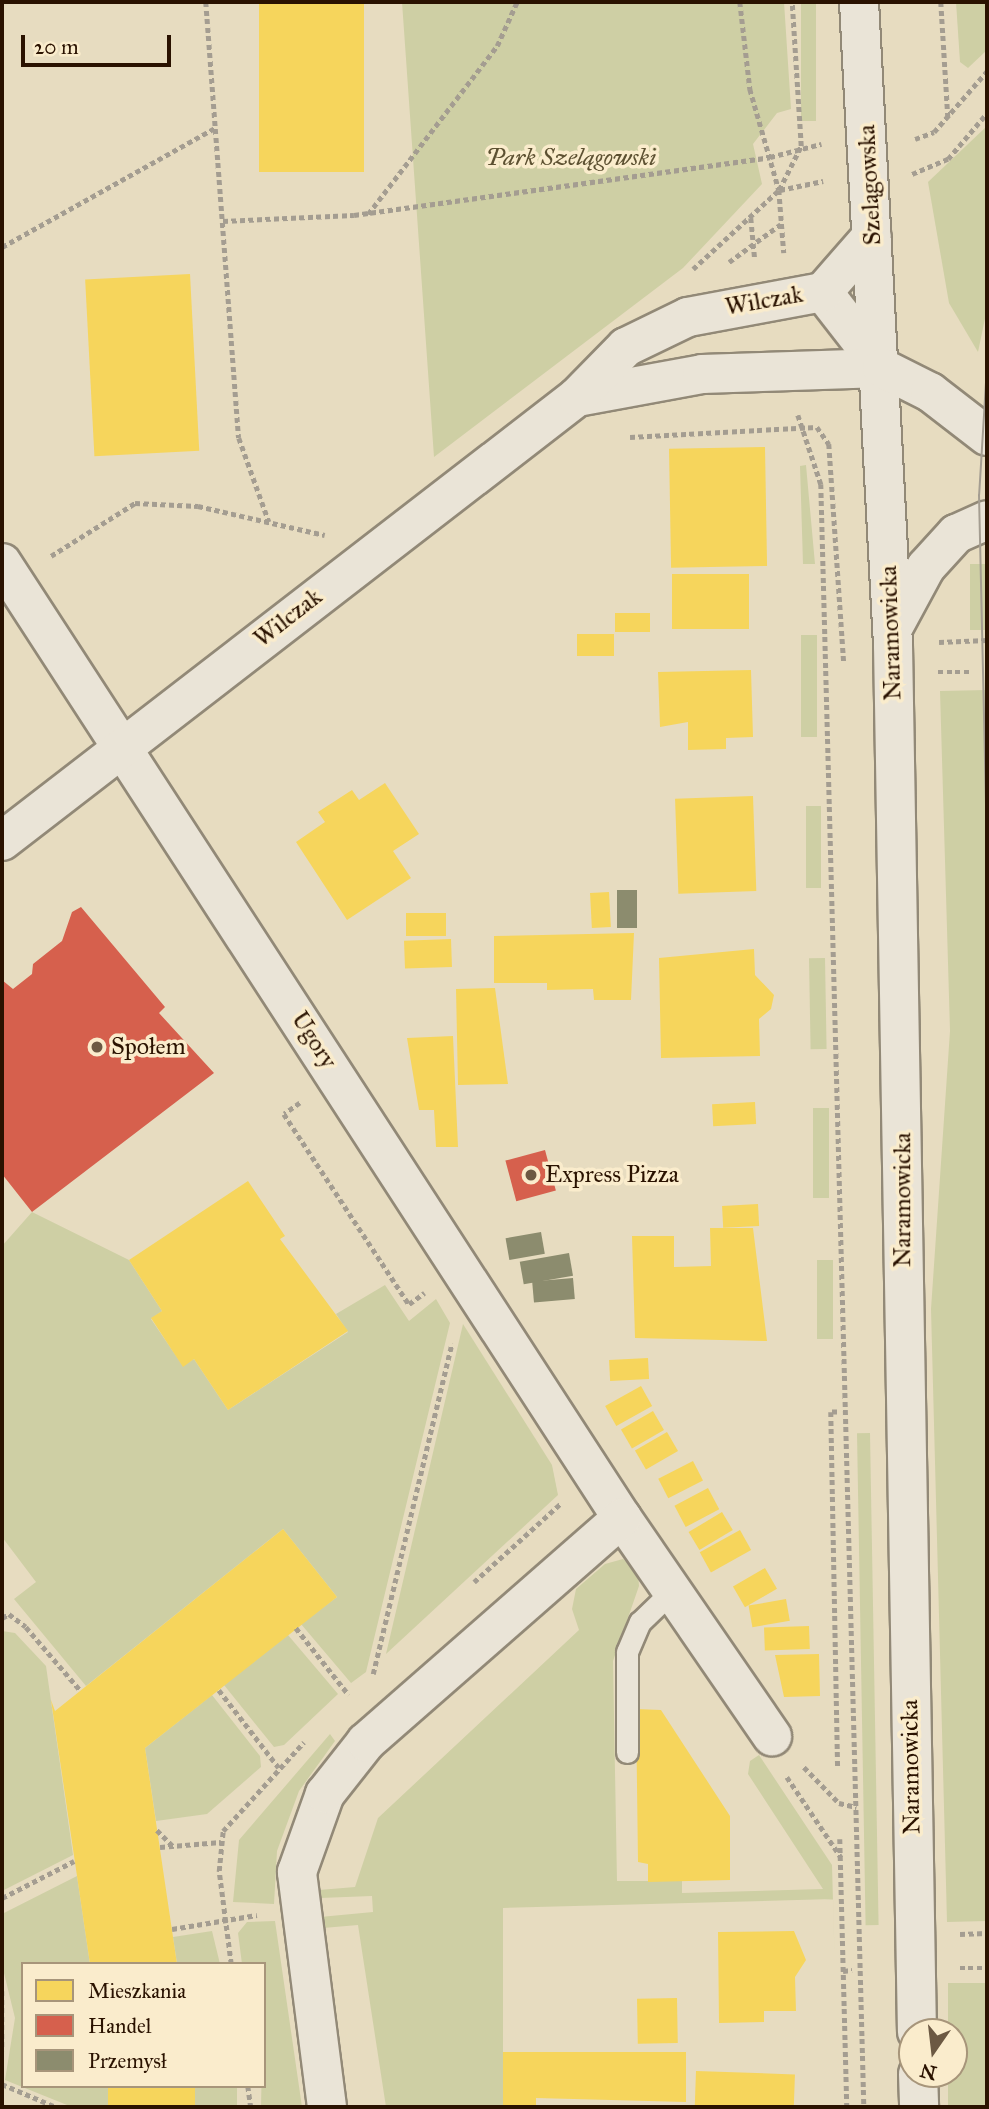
<!DOCTYPE html>
<meta charset="utf-8">
<style>
body{margin:0}
#map{position:relative;width:989px;height:2109px;overflow:hidden;background:#e7dcc0;font-family:"IM FELL Great Primer",serif}
div>[style]{position:absolute}
[style*='--x']{left:calc(var(--x)*1px);top:calc(var(--y)*1px);width:calc(var(--w)*1px);rotate:calc(var(--a)*1deg)}
.green>*{inset:0;background:#cecfa4;transform-origin:0 0}
.homes>*{inset:0;background:#f6d55c;transform-origin:0 0}
.shops>*{inset:0;background:#d6604d;transform-origin:0 0}
.industry>*{inset:0;background:#8c8c6e;transform-origin:0 0}
.path>*{height:4.5px;margin-top:-2.25px;transform-origin:0;background:repeating-linear-gradient(90deg,#a49d91 0 5px,transparent 0 8.5px)}
.roads{filter:drop-shadow(2px 0 #928977) drop-shadow(-2px 0 #928977) drop-shadow(0 2px #928977) drop-shadow(0 -2px #928977)}
.lane>*{height:21px;margin:-10.5px;padding:0 10.5px;transform-origin:10.5px;border-radius:10.5px;background:#eae4d7}
.street>*{height:38px;margin:-19px;padding:0 19px;transform-origin:19px;border-radius:19px;background:#eae4d7}
.secondary>*{height:38px;margin:-19px;padding:0 19px;transform-origin:19px;border-radius:19px;background:#eae4d7}
.tram>*{height:2px;margin:-1px;padding:0 1px;transform-origin:1px;border-radius:1px;background:#a49d91}
.dots>*{width:19px;height:19px;translate:-50% -50%;box-sizing:border-box;border:4px solid #faeccc;border-radius:50%}
span{translate:-50% -50%;white-space:nowrap;text-align:center;line-height:1.15;-webkit-text-stroke:7px #faeccc;paint-order:stroke}
.park-label{font-size:24px;color:#5c5031;font-style:italic}
.street-label{font-size:24px;color:#2a1200}
.poi-label{font-size:24px;color:#2a1200}
.left{translate:0 -50%;text-align:left}
.frame{position:absolute;inset:0;border:4px solid #2a1200;pointer-events:none}
.legend{position:absolute;left:21px;top:1962px;width:245px;height:126px;box-sizing:border-box;background:#faeccc;border:2px solid #a7957a;margin:0;padding:9px 12px;list-style:none;font-size:21px;color:#2a1200}
.legend li{display:flex;align-items:center;gap:14px;height:35px}
.legend b{width:35px;border:2px solid #a7957a}
.north{position:absolute;left:898px;top:2018px;width:70px;height:70px;box-sizing:border-box;background:#faeccc;border:2px solid #a7957a;border-radius:50%;rotate:194deg;font-size:19px;font-weight:700;line-height:28px;text-align:center;color:#2a1200}
.north::after{content:'';display:block;margin:auto;width:24px;height:32px;background:#6c5943;clip-path:polygon(50% 0,100% 100%,50% 72%,0 100%)}
.scale{position:absolute;left:21px;top:35px;width:150px;height:32px;box-sizing:border-box;border:4px solid #2a1200;border-top:0;padding-left:9px;font-size:21px;line-height:24px;white-space:nowrap;color:#2a1200;-webkit-text-stroke:5px #faeccc;paint-order:stroke}
</style>
<div id="map">
<div class="green">
<i style="clip-path:polygon(402px 2px,784px 2px,791px 109px,777px 113px,753px 144px,762px 184px,683px 268px,434px 457px)"></i>
<i style="left:801px;top:2px;width:15px;height:119px"></i>
<i style="clip-path:polygon(956px 2px,987px 2px,987px 50px,968px 68px,960px 62px)"></i>
<i style="clip-path:polygon(987px 126px,987px 309px,978px 352px,949px 303px,928px 182px)"></i>
<i style="clip-path:polygon(806px 465px,815px 564px,803px 564px,800px 466px)"></i>
<i style="left:970px;top:564px;width:17px;height:66px"></i>
<i style="left:801px;top:635px;width:16px;height:102px"></i>
<i style="clip-path:polygon(987px 690px,987px 1921px,947px 1922px,931px 1309px,950px 1031px,940px 691px)"></i>
<i style="left:806px;top:806px;width:15px;height:82px"></i>
<i style="left:825px;top:958px;width:91px;height:16px;rotate:89deg"></i>
<i style="left:813px;top:1108px;width:16px;height:90px"></i>
<i style="clip-path:polygon(32px 1212px,129px 1260px,162px 1311px,151px 1319px,183px 1366px,194px 1359px,228px 1410px,348px 1332px,336px 1314px,385px 1285px,409px 1321px,436px 1299px,450px 1323px,366px 1672px,351px 1683px,301px 1624px,337px 1597px,283px 1529px,86px 1686px,14px 1599px,36px 1582px,2px 1537px,2px 1246px)"></i>
<i style="left:817px;top:1260px;width:16px;height:79px"></i>
<i style="clip-path:polygon(463px 1324px,552px 1465px,558px 1495px,386px 1654px)"></i>
<i style="left:870px;top:1433px;width:492px;height:13px;rotate:89deg"></i>
<i style="clip-path:polygon(623px 1559px,638px 1572px,639px 1586px,613px 1661px,617px 1881px,682px 1881px,682px 1893px,823px 1889px,748px 1774px,750px 1761px,759px 1755px,832px 1865px,836px 2010px,833px 1899px,503px 1908px,503px 2107px,386px 2107px,358px 1925px,323px 1928px,320px 1917px,373px 1912px,372px 1896px,320px 1898px,319px 1890px,355px 1887px,378px 1818px,579px 1630px,572px 1609px,576px 1589px,605px 1564px)"></i>
<i style="clip-path:polygon(2px 1631px,15px 1633px,46px 1666px,73px 1855px,2px 1891px)"></i>
<i style="clip-path:polygon(288px 1635px,338px 1694px,284px 1745px,274px 1747px,224px 1685px)"></i>
<i style="clip-path:polygon(212px 1695px,260px 1756px,261px 1767px,207px 1814px,156px 1821px,145px 1748px)"></i>
<i style="clip-path:polygon(330px 1734px,335px 1741px,299px 1791px,277px 1851px,274px 1904px,233px 1902px,239px 1840px)"></i>
<i style="clip-path:polygon(77px 1876px,90px 1964px,23px 1964px,23px 2086px,108px 2086px,111px 2107px,72px 2107px,5px 2080px,15px 2018px,2px 1965px,2px 1914px)"></i>
<i style="clip-path:polygon(275px 1921px,302px 2107px,261px 2107px,264px 1964px,242px 1964px,238px 1933px,247px 1922px)"></i>
<i style="clip-path:polygon(212px 1931px,220px 1964px,177px 1964px,173px 1937px)"></i>
<i style="left:987px;top:1983px;width:124px;height:39px;rotate:90deg"></i>
<i style="left:195px;top:2086px;width:42px;height:21px"></i>
</div>
<div class="homes">
<i style="left:259px;top:2px;width:105px;height:170px"></i>
<i style="left:190px;top:274px;width:177px;height:105px;rotate:87deg"></i>
<i style="left:765px;top:447px;width:119px;height:96px;rotate:89deg"></i>
<i style="left:749px;top:574px;width:55px;height:77px;rotate:90deg"></i>
<i style="left:615px;top:613px;width:35px;height:19px"></i>
<i style="left:577px;top:634px;width:37px;height:22px"></i>
<i style="clip-path:polygon(751px 670px,753px 737px,726px 738px,726px 749px,688px 750px,688px 722px,660px 727px,658px 672px)"></i>
<i style="clip-path:polygon(385px 783px,419px 834px,393px 851px,411px 878px,347px 920px,296px 842px,325px 822px,318px 812px,352px 790px,359px 800px)"></i>
<i style="left:753px;top:796px;width:95px;height:78px;rotate:88deg"></i>
<i style="left:609px;top:892px;width:35px;height:19px;rotate:87deg"></i>
<i style="left:446px;top:913px;width:23px;height:40px;rotate:90deg"></i>
<i style="clip-path:polygon(634px 933px,631px 1000px,594px 1000px,593px 989px,547px 990px,547px 983px,494px 983px,494px 936px)"></i>
<i style="left:451px;top:939px;width:28px;height:47px;rotate:88deg"></i>
<i style="clip-path:polygon(754px 949px,755px 975px,774px 995px,771px 1009px,759px 1019px,760px 1056px,661px 1058px,659px 958px)"></i>
<i style="clip-path:polygon(495px 988px,508px 1084px,458px 1085px,456px 989px)"></i>
<i style="clip-path:polygon(453px 1036px,458px 1147px,436px 1147px,434px 1110px,419px 1110px,407px 1038px)"></i>
<i style="left:755px;top:1102px;width:22px;height:43px;rotate:87deg"></i>
<i style="clip-path:polygon(248px 1181px,285px 1236px,280px 1239px,348px 1331px,228px 1410px,194px 1359px,183px 1367px,151px 1318px,162px 1311px,129px 1260px)"></i>
<i style="left:758px;top:1204px;width:22px;height:36px;rotate:87deg"></i>
<i style="clip-path:polygon(710px 1228px,753px 1228px,767px 1341px,635px 1338px,632px 1236px,674px 1236px,674px 1267px,711px 1266px)"></i>
<i style="left:648px;top:1358px;width:21px;height:39px;rotate:87deg"></i>
<i style="left:641px;top:1386px;width:23px;height:41px;rotate:61deg"></i>
<i style="left:653px;top:1411px;width:22px;height:37px;rotate:60deg"></i>
<i style="left:667px;top:1432px;width:22px;height:37px;rotate:60deg"></i>
<i style="left:693px;top:1461px;width:22px;height:39px;rotate:63deg"></i>
<i style="left:708px;top:1488px;width:24px;height:38px;rotate:62deg"></i>
<i style="left:722px;top:1512px;width:21px;height:39px;rotate:59deg"></i>
<i style="clip-path:polygon(283px 1529px,337px 1597px,145px 1748px,177px 1964px,90px 1964px,51px 1700px,55px 1711px)"></i>
<i style="left:740px;top:1530px;width:23px;height:46px;rotate:61deg"></i>
<i style="left:765px;top:1568px;width:24px;height:37px;rotate:60deg"></i>
<i style="left:786px;top:1599px;width:22px;height:38px;rotate:80deg"></i>
<i style="left:809px;top:1626px;width:23px;height:45px;rotate:88deg"></i>
<i style="clip-path:polygon(819px 1654px,820px 1696px,784px 1697px,775px 1655px)"></i>
<i style="clip-path:polygon(636px 1709px,661px 1710px,730px 1816px,730px 1880px,648px 1882px,648px 1864px,638px 1862px)"></i>
<i style="clip-path:polygon(794px 1931px,806px 1960px,795px 1977px,796px 2011px,764px 2011px,764px 2022px,719px 2023px,718px 1932px)"></i>
<i style="left:677px;top:1998px;width:45px;height:40px;rotate:89deg"></i>
<i style="clip-path:polygon(503px 2052px,686px 2052px,686px 2102px,536px 2098px,536px 2107px,503px 2107px)"></i>
<i style="left:696px;top:2071px;width:99px;height:36px;rotate:2deg"></i>
<i style="left:108px;top:2086px;width:87px;height:21px"></i>
</div>
<div class="shops">
<i style="clip-path:polygon(81px 907px,165px 1007px,159px 1013px,214px 1073px,32px 1212px,2px 1174px,2px 980px,13px 989px,32px 974px,33px 964px,62px 941px,72px 912px)"></i>
<i style="left:545px;top:1150px;width:42px;height:41px;rotate:75deg"></i>
</div>
<div class="industry">
<i style="left:617px;top:890px;width:20px;height:38px"></i>
<i style="left:541px;top:1232px;width:22px;height:36px;rotate:80deg"></i>
<i style="left:569px;top:1253px;width:23px;height:50px;rotate:80deg"></i>
<i style="left:573px;top:1278px;width:21px;height:41px;rotate:85deg"></i>
</div>
<div class="path">
<i style="--x:206;--y:2;--w:437;--a:85.7"></i>
<i style="--x:239;--y:438;--w:89;--a:70.3"></i>
<i style="--x:740;--y:2;--w:88;--a:83.4"></i>
<i style="--x:750;--y:89;--w:105;--a:74"></i>
<i style="--x:779;--y:190;--w:63;--a:85.5"></i>
<i style="--x:941;--y:2;--w:116;--a:86.5"></i>
<i style="--x:915;--y:139;--w:20;--a:-20"></i>
<i style="--x:934;--y:132;--w:81;--a:-49"></i>
<i style="--x:912;--y:174;--w:39;--a:-23"></i>
<i style="--x:948;--y:159;--w:60;--a:-49.7"></i>
<i style="--x:780;--y:190;--w:44;--a:-11.8"></i>
<i style="--x:368;--y:214;--w:212;--a:-52.5"></i>
<i style="--x:497;--y:46;--w:48;--a:-65.6"></i>
<i style="--x:751;--y:218;--w:42;--a:84.6"></i>
<i style="--x:223;--y:221;--w:131;--a:-2.6"></i>
<i style="--x:354;--y:215;--w:420;--a:-7.9"></i>
<i style="--x:770;--y:157;--w:53;--a:-14.3"></i>
<i style="--x:2;--y:247;--w:244;--a:-29.2"></i>
<i style="--x:729;--y:262;--w:64;--a:-36.2"></i>
<i style="--x:693;--y:269;--w:117;--a:-42.6"></i>
<i style="--x:779;--y:190;--w:49;--a:-63.4"></i>
<i style="--x:801;--y:146;--w:144;--a:-93.6"></i>
<i style="--x:798;--y:415;--w:73;--a:71.6"></i>
<i style="--x:821;--y:484;--w:1624;--a:88.48"></i>
<i style="--x:630;--y:437;--w:187;--a:-3.1"></i>
<i style="--x:817;--y:427;--w:21;--a:55"></i>
<i style="--x:829;--y:444;--w:221;--a:86.1"></i>
<i style="--x:51;--y:556;--w:99;--a:-32.2"></i>
<i style="--x:135;--y:503;--w:63;--a:2.7"></i>
<i style="--x:198;--y:506;--w:130;--a:12.9"></i>
<i style="--x:939;--y:642;--w:48;--a:-2.4"></i>
<i style="--x:938;--y:672;--w:34;--a:0"></i>
<i style="--x:300;--y:1103;--w:19;--a:145"></i>
<i style="--x:284;--y:1114;--w:227;--a:56.7"></i>
<i style="--x:409;--y:1304;--w:19;--a:-36"></i>
<i style="--x:837;--y:1412;--w:6;--a:180"></i>
<i style="--x:831;--y:1412;--w:356;--a:88.9"></i>
<i style="--x:474;--y:1582;--w:116;--a:-42.2"></i>
<i style="--x:2;--y:1618;--w:8;--a:-30"></i>
<i style="--x:9;--y:1614;--w:21;--a:37"></i>
<i style="--x:26;--y:1627;--w:83;--a:49.4"></i>
<i style="--x:296;--y:1628;--w:85;--a:51.7"></i>
<i style="--x:373;--y:1674;--w:340;--a:-76.6"></i>
<i style="--x:219;--y:1690;--w:98;--a:52.4"></i>
<i style="--x:804;--y:1767;--w:50;--a:45.8"></i>
<i style="--x:839;--y:1803;--w:18;--a:13"></i>
<i style="--x:787;--y:1777;--w:97;--a:56"></i>
<i style="--x:157;--y:1830;--w:23;--a:45"></i>
<i style="--x:840;--y:1839;--w:268;--a:88.5"></i>
<i style="--x:160;--y:1847;--w:61;--a:-4.7"></i>
<i style="--x:2;--y:1898;--w:81;--a:-27.2"></i>
<i style="--x:172;--y:1929;--w:86;--a:-9.4"></i>
<i style="--x:960;--y:1934;--w:27;--a:-2"></i>
<i style="--x:231;--y:1964;--w:94;--a:-97.4"></i>
<i style="--x:219;--y:1871;--w:40;--a:-84.3"></i>
<i style="--x:223;--y:1831;--w:120;--a:-47.7"></i>
<i style="--x:960;--y:1968;--w:27;--a:0"></i>
<i style="--x:843;--y:1971;--w:9;--a:-6"></i>
<i style="--x:2;--y:1991;--w:60;--a:90"></i>
<i style="--x:2;--y:2084;--w:59;--a:23.1"></i>
<i style="--x:248;--y:2086;--w:21;--a:82"></i>
</div>
<div class="roads">
<div class="lane">
<i style="--x:627;--y:1752;--w:100;--a:-90"></i>
<i style="--x:627;--y:1652;--w:33;--a:-67"></i>
<i style="--x:640;--y:1622;--w:45;--a:-44.1"></i>
</div>
<div class="street">
<i style="--x:823;--y:292;--w:96;--a:52.2"></i>
<i style="--x:577;--y:397;--w:127;--a:-10.4"></i>
<i style="--x:702;--y:374;--w:180;--a:-1.9"></i>
<i style="--x:2;--y:563;--w:1139;--a:57.01"></i>
<i style="--x:622;--y:1518;--w:265;--a:55.5"></i>
<i style="--x:2;--y:841;--w:726;--a:-37.67"></i>
<i style="--x:577;--y:397;--w:70;--a:-45.6"></i>
<i style="--x:626;--y:347;--w:69;--a:-25.8"></i>
<i style="--x:688;--y:317;--w:137;--a:-10.5"></i>
<i style="--x:823;--y:292;--w:74;--a:-48.8"></i>
<i style="--x:327;--y:2107;--w:237;--a:-97.3"></i>
<i style="--x:297;--y:1872;--w:83;--a:-70.3"></i>
<i style="--x:325;--y:1794;--w:66;--a:-51.7"></i>
<i style="--x:366;--y:1742;--w:340;--a:-41.2"></i>
</div>
<div class="secondary">
<i style="--x:859;--y:2;--w:644;--a:86.97"></i>
<i style="--x:893;--y:645;--w:1387;--a:89.01"></i>
<i style="--x:882;--y:368;--w:54;--a:26.6"></i>
<i style="--x:930;--y:392;--w:72;--a:37.7"></i>
<i style="--x:893;--y:628;--w:69;--a:-61.6"></i>
<i style="--x:926;--y:567;--w:45;--a:-47.7"></i>
<i style="--x:956;--y:534;--w:34;--a:-24"></i>
<i style="--x:918;--y:2074;--w:33;--a:88"></i>
</div>
</div>
<div class="tram">
<i style="--x:987;--y:366;--w:129;--a:93.5"></i>
<i style="--x:979;--y:495;--w:365;--a:88.7"></i>
</div>
<div class="dots">
<i style="left:97px;top:1047px;background:#6c5943"></i>
<i style="left:531px;top:1175px;background:#6c5943"></i>
</div>
<div class="park-label">
<span style="left:571px;top:158px">Park Szelągowski</span>
</div>
<div class="street-label">
<span style="left:870px;top:185px;rotate:-93deg">Szelągowska</span>
<span style="left:764px;top:301px;rotate:-10deg">Wilczak</span>
<span style="left:288px;top:618px;rotate:-38deg">Wilczak</span>
<span style="left:891px;top:633px;rotate:-92deg">Naramowicka</span>
<span style="left:314px;top:1040px;rotate:57deg">Ugory</span>
<span style="left:903px;top:1200px;rotate:-90deg">Naramowicka</span>
<span style="left:911px;top:1767px;rotate:-91deg">Naramowicka</span>
</div>
<div class="poi-label">
<span class="left" style="left:111px;top:1047px">Społem</span>
<span class="left" style="left:545px;top:1175px">Express Pizza</span>
</div>
<div class="frame"></div>
<ul class="legend">
<li><b style="height:19px;background:#f6d55c"></b>Mieszkania</li>
<li><b style="height:19px;background:#d6604d"></b>Handel</li>
<li><b style="height:19px;background:#8c8c6e"></b>Przemysł</li>
</ul>
<div class="north">N</div>
<div class="scale">20 m</div>
</div>
